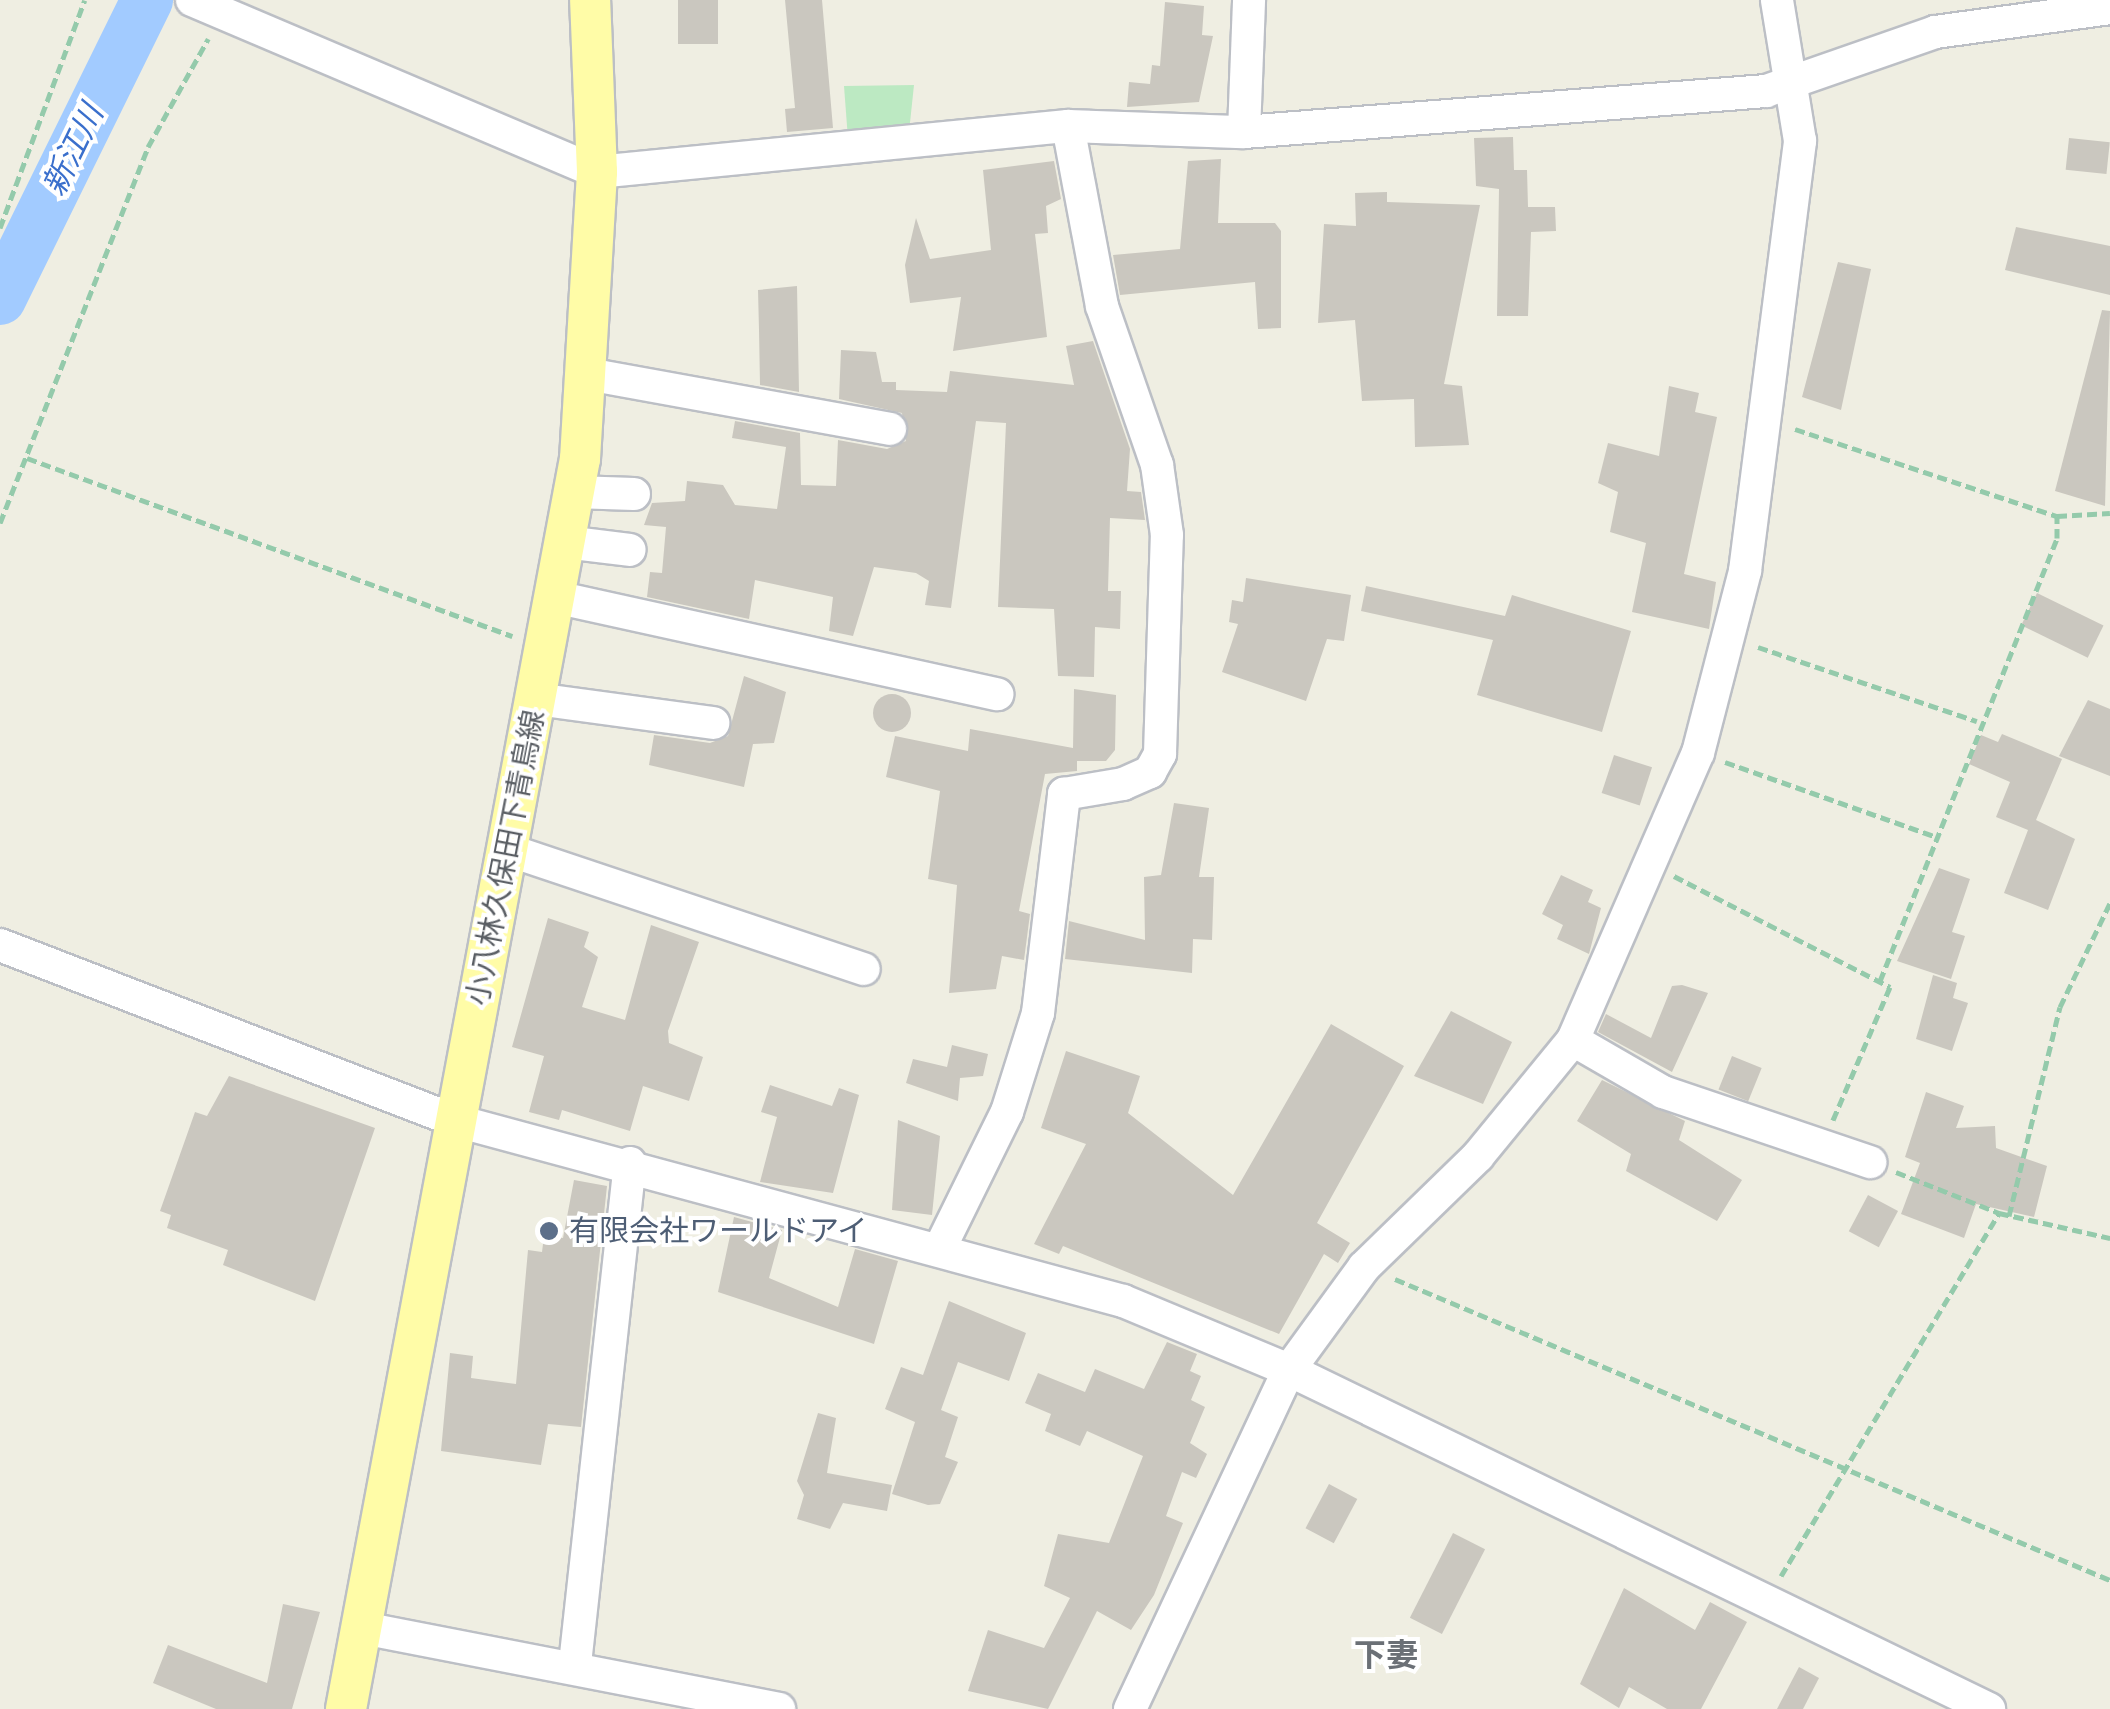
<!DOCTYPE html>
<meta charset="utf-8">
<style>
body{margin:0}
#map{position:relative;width:2110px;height:1709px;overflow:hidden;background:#efeee2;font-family:Cabin,"Noto Sans JP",sans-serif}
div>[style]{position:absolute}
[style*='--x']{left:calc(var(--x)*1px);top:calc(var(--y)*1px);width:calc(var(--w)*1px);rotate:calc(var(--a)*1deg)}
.green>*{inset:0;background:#bce9c2}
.river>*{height:52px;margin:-26px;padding:0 26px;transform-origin:26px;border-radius:26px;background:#a2cbff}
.building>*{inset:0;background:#cac7bf;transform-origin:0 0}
.round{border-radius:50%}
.path>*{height:5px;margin-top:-2.5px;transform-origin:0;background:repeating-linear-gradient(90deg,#94caab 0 10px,transparent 0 15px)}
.roads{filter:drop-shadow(2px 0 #bcbfc5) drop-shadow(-2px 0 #bcbfc5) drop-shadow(0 2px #bcbfc5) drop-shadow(0 -2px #bcbfc5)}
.minor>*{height:32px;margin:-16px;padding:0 16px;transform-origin:16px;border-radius:16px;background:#fff}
.major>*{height:40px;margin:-20px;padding:0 20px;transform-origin:20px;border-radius:20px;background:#fffca7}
.dots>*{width:28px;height:28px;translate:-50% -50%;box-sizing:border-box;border:5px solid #fff;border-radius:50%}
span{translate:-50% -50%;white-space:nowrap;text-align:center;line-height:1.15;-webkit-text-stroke:8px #fff;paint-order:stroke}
.street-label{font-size:30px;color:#5a5e64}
.service-label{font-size:30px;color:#4e5e75}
.left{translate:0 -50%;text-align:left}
.water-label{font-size:32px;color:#3a6fcc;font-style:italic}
.neighbourhood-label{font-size:32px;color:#6b7076;font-weight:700}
</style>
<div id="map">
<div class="green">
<i style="clip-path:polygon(914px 85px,909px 132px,848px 139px,844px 86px)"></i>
</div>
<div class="river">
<i style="--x:0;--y:299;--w:333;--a:-63.8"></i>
</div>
<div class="building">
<i style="left:678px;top:0;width:40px;height:44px"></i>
<i style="clip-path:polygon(785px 0,822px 0,833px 128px,787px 132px,785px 109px,795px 108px)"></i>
<i style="clip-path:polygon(1165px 2px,1204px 6px,1202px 35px,1213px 36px,1199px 102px,1127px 107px,1129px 82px,1150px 84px,1152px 65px,1160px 66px)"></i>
<i style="clip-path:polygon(1513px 137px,1514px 170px,1527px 170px,1528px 207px,1555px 207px,1556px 231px,1531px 232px,1528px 316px,1497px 316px,1499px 189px,1476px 186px,1474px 138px)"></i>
<i style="left:2069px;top:138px;width:41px;height:32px;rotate:6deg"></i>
<i style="clip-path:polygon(1221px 159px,1218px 223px,1275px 223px,1281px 231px,1281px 328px,1258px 329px,1255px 282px,1120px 295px,1113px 255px,1180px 249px,1188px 161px)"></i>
<i style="clip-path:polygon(1054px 161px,1061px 199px,1046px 206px,1048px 233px,1035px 234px,1047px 337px,953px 351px,961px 297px,910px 303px,905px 265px,916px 218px,930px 259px,991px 250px,983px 170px)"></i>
<i style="clip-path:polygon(1387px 192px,1387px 202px,1480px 205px,1444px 384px,1462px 386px,1469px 445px,1415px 447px,1414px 399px,1362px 401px,1355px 320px,1318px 323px,1324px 224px,1356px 226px,1355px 193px)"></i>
<i style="clip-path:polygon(2016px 227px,2110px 246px,2110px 295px,2005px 270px)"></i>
<i style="clip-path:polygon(1838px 262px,1871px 269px,1841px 410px,1802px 397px)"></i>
<i style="clip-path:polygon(797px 286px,799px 392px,760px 385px,759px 330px,758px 290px)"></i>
<i style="clip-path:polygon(2102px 310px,2110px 311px,2105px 506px,2055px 491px)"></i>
<i style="clip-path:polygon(1093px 341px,1130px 449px,1127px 491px,1141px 492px,1145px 520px,1110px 518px,1108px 591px,1121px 591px,1120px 629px,1095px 627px,1094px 677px,1058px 676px,1054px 609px,998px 607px,1006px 423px,976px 421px,951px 608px,925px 605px,929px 581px,916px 573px,874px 567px,853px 636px,829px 631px,833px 597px,755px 580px,749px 619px,647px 597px,650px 572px,662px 573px,666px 527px,644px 525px,652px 503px,685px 501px,687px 481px,723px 485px,735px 505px,777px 509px,786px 447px,732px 438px,735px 421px,800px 433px,801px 485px,836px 486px,838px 440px,887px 449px,906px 441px,902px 413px,839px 399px,841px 350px,876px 352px,882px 382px,896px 382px,896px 390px,947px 392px,950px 371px,1074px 385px,1066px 346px)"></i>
<i style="clip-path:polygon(1669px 386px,1699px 393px,1695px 412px,1717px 417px,1684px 574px,1716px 582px,1709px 629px,1632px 612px,1646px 543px,1610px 532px,1618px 492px,1598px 483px,1608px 443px,1659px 456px)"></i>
<i style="clip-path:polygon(1246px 578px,1351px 595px,1344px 641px,1327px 639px,1306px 701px,1222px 672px,1238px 624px,1229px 622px,1232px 600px,1243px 602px)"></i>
<i style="clip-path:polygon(1366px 586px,1505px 616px,1512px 595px,1631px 631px,1602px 732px,1477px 695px,1493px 640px,1361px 611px)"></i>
<i style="left:2037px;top:593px;width:74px;height:36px;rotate:26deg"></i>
<i style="clip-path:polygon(744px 676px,786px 692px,774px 743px,753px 744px,744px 787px,649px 765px,654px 735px,710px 743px,728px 736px)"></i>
<i style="clip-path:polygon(1074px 689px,1116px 695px,1115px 750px,1106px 761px,1077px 761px,1077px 771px,1045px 774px,1019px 911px,1030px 914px,1024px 960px,1002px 956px,996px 989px,949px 993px,957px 885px,928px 879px,940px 791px,886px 777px,895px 736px,968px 751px,970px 729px,1073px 748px)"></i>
<i class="round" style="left:873px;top:694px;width:38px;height:38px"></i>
<i style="clip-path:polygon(2088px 700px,2110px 709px,2110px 776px,2059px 756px)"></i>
<i style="clip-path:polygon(2002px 734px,2062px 759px,2036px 820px,2075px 839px,2048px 910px,2004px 893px,2028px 830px,1996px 817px,2010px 782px,1969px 764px,1981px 735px,1998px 742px)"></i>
<i style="left:1614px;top:755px;width:40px;height:40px;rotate:18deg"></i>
<i style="clip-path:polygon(1174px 803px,1209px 808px,1199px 877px,1214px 877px,1212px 940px,1193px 939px,1192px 973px,1065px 959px,1069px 921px,1145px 940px,1144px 877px,1161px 875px)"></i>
<i style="clip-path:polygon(1939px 868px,1970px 879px,1952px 932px,1965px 936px,1951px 979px,1897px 961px)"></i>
<i style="clip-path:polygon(1561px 875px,1593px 890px,1588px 902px,1601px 908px,1589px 954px,1557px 939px,1563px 925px,1542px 914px)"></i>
<i style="clip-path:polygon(548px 918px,589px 932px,584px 947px,598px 957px,582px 1007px,625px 1020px,651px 925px,699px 942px,668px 1031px,669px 1043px,703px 1057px,689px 1101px,643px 1086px,630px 1131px,562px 1110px,559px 1120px,529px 1112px,544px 1056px,512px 1047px)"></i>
<i style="clip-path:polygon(1933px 975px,1957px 983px,1953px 998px,1968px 1003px,1952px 1051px,1916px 1039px)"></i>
<i style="clip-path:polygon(1682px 985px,1708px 993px,1672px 1072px,1598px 1032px,1606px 1014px,1651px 1038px,1672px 986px)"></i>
<i style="clip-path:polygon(1451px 1011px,1512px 1042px,1483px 1104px,1414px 1076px)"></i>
<i style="clip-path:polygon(1331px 1024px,1404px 1066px,1317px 1223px,1350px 1243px,1338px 1263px,1324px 1254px,1279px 1334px,1063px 1246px,1059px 1254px,1034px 1244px,1086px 1144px,1041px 1128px,1066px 1051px,1140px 1076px,1128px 1113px,1233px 1195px)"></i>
<i style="clip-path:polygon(952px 1045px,988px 1054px,983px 1076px,960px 1078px,958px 1101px,906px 1083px,913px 1059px,947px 1067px)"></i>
<i style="left:1732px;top:1056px;width:32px;height:36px;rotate:22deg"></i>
<i style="clip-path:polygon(229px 1076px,375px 1128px,315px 1301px,223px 1265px,228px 1250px,167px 1228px,171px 1215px,160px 1211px,195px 1112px,207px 1116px)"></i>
<i style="clip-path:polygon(1602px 1080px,1685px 1121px,1679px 1140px,1742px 1180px,1717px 1221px,1626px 1171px,1631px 1154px,1577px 1121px)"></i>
<i style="clip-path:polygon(770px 1085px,832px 1106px,839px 1088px,859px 1095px,833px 1193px,760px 1182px,777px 1117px,761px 1112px)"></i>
<i style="clip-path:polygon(1926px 1092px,1964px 1106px,1956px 1128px,1995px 1126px,1996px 1148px,2047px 1166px,2034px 1217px,1976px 1204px,1964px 1238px,1901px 1214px,1920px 1163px,1905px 1157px)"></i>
<i style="clip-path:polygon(898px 1120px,940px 1136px,932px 1215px,892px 1210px)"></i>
<i style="clip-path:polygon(574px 1180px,607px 1186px,581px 1427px,548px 1424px,541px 1465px,441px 1451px,450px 1353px,473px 1356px,471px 1378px,516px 1384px,528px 1250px,542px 1252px,544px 1236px,563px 1238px)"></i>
<i style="left:1868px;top:1195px;width:34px;height:41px;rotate:28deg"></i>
<i style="clip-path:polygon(734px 1217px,782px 1230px,769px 1278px,838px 1307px,855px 1249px,898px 1261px,874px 1344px,718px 1292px)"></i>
<i style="clip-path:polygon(949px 1301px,1026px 1333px,1009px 1381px,958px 1362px,941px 1410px,958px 1417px,945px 1457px,958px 1462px,940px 1504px,928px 1505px,892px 1494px,915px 1422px,885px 1409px,901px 1367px,923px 1375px)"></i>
<i style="clip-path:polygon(1167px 1342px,1197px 1354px,1190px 1371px,1201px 1376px,1191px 1400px,1205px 1407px,1190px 1443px,1207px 1454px,1196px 1478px,1182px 1472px,1166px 1516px,1183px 1523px,1154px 1595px,1131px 1630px,1097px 1611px,1048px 1709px,968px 1691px,988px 1630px,1044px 1648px,1070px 1598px,1044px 1586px,1058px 1534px,1109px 1543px,1143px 1456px,1087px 1431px,1080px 1446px,1045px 1431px,1051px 1414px,1025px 1403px,1038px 1373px,1085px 1392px,1095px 1369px,1144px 1389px)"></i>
<i style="clip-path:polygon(818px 1413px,836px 1418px,827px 1473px,892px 1485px,887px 1511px,843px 1503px,830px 1529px,797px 1519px,804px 1495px,797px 1481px)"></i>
<i style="left:1329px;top:1484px;width:32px;height:50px;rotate:28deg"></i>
<i style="left:1453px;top:1533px;width:36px;height:95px;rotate:27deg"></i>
<i style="clip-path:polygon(1624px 1588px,1695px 1630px,1710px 1602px,1747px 1622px,1701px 1709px,1667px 1709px,1629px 1687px,1619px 1708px,1580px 1684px)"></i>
<i style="clip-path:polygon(283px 1604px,320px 1612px,292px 1709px,216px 1709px,153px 1683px,168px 1645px,267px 1683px)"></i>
<i style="clip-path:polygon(1799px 1667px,1819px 1678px,1803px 1709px,1777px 1709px)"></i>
</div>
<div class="path">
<i style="--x:0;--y:228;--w:243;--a:-69.6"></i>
<i style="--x:1795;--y:429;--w:276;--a:18.4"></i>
<i style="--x:27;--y:458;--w:517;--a:20.15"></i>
<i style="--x:0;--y:523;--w:404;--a:-68.5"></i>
<i style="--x:148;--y:147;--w:124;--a:-60.9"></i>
<i style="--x:1758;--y:647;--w:231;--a:18.7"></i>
<i style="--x:1725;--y:762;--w:222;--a:19.5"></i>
<i style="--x:1674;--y:876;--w:243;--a:27.2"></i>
<i style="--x:1890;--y:987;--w:145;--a:113.2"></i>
<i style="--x:1880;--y:981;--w:477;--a:-68.2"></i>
<i style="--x:2057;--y:538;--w:22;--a:-90"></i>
<i style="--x:2057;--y:516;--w:53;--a:-3.2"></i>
<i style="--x:1896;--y:1172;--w:111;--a:21.7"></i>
<i style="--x:1999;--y:1213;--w:114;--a:12.7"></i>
<i style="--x:2009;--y:1216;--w:215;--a:-76.3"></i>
<i style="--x:2060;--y:1007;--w:115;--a:-64.3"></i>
<i style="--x:1395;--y:1279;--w:776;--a:22.83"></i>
<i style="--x:1781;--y:1576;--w:423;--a:-59"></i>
</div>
<div class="roads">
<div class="minor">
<i style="--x:192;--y:0;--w:440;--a:23"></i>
<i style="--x:597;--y:172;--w:473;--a:-5.6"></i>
<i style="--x:1068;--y:126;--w:176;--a:2"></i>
<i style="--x:1244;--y:132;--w:524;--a:-4.49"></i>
<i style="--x:1766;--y:91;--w:179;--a:-19.2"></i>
<i style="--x:1935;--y:32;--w:177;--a:-7.8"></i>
<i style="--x:1244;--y:132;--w:132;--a:-87.8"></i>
<i style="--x:588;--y:374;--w:307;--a:10.3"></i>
<i style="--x:574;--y:492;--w:60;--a:1.9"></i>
<i style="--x:565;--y:542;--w:65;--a:7"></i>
<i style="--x:555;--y:597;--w:453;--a:12.4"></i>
<i style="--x:536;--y:699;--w:179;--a:7.7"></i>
<i style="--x:508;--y:850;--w:375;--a:18.5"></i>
<i style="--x:0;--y:945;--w:490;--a:21.1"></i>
<i style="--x:457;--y:1121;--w:690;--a:15.12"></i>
<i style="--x:1123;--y:1301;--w:180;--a:22.6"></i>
<i style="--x:1289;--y:1370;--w:778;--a:25.84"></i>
<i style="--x:1573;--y:1040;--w:104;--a:30"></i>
<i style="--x:1663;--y:1092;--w:219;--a:18.7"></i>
<i style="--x:940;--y:1248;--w:152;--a:-63.8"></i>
<i style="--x:1007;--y:1112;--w:104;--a:-72.6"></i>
<i style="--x:1038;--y:1013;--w:221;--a:-83.2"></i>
<i style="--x:1064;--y:794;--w:60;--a:-9.6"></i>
<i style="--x:1123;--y:784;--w:30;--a:-24"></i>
<i style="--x:1150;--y:772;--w:21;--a:-61"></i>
<i style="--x:1160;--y:754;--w:219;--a:-88.2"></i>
<i style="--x:1167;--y:535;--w:71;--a:-98.1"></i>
<i style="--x:1157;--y:465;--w:168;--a:-109.1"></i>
<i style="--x:1102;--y:306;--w:183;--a:-100.7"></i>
<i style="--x:363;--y:1628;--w:424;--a:11"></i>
<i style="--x:575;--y:1664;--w:504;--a:-83.74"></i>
<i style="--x:1130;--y:1709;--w:374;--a:-64.9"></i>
<i style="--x:1289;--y:1370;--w:127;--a:-53.9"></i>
<i style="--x:1364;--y:1267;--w:159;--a:-44.2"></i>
<i style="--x:1478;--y:1156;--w:150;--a:-50.7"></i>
<i style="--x:1573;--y:1040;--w:313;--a:-66.5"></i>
<i style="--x:1698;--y:753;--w:188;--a:-75.5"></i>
<i style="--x:1745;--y:571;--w:434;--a:-82.7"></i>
<i style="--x:1800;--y:141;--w:143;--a:-99.3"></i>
</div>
<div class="major">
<i style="--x:346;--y:1709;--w:1272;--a:-79.4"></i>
<i style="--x:580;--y:459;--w:288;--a:-86.6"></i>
<i style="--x:597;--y:172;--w:172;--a:-92.3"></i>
</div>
</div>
<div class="dots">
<i style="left:549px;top:1231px;background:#5c6f8a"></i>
</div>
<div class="street-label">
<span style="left:506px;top:858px;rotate:-79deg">小八林久保田下青鳥線</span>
</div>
<div class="service-label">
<span class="left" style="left:569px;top:1231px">有限会社ワールドアイ</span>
</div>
<div class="water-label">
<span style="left:73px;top:150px;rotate:-64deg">新江川</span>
</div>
<div class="neighbourhood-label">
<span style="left:1386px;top:1655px">下妻</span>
</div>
</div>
